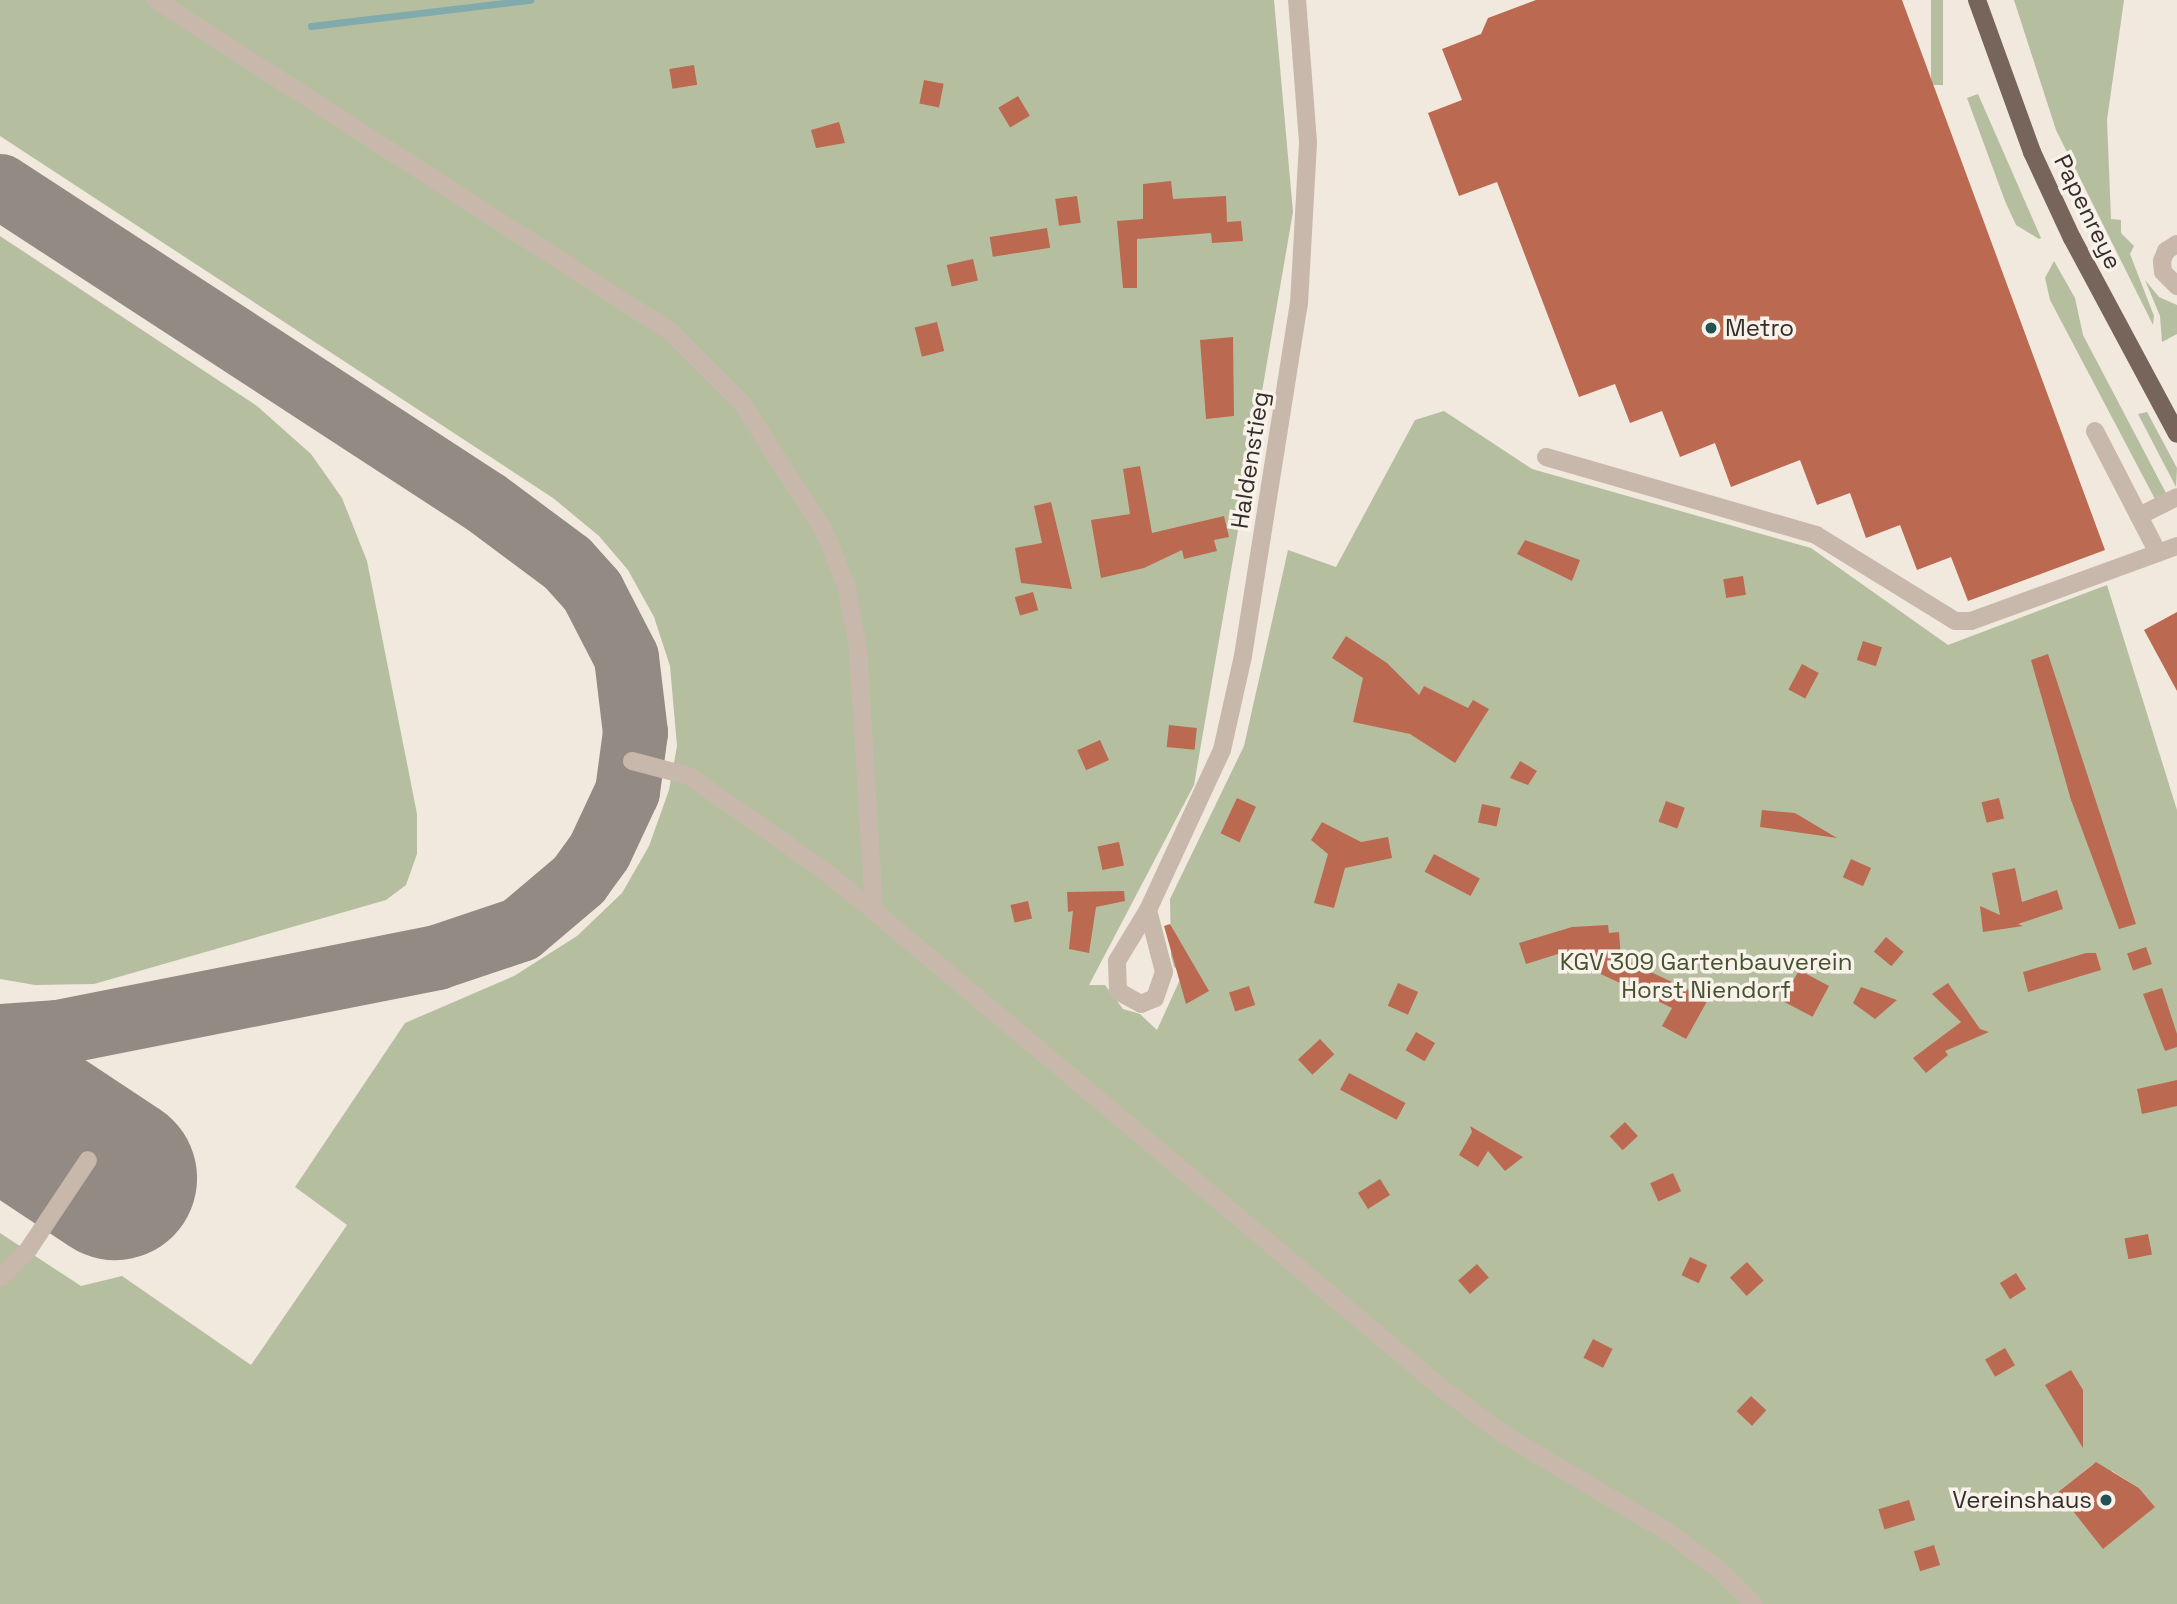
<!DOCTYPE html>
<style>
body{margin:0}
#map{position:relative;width:2177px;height:1604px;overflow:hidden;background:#f1e8de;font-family:"Space Grotesk",sans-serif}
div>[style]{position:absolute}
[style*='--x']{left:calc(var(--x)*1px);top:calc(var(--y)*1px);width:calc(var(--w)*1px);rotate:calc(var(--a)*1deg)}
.green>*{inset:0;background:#b5bf9f;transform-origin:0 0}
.stream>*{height:7px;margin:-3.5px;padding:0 3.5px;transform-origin:3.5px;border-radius:3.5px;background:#80aaab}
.taxiway>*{height:65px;margin:-32.5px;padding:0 32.5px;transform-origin:32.5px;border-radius:32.5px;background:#948a84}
.runway>*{height:164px;margin:-82px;padding:0 82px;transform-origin:82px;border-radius:82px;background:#948a84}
.building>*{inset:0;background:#bc6951;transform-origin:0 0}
.minor>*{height:18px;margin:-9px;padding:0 9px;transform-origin:9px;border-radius:9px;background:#c8b8ab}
.major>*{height:18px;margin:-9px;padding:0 9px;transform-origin:9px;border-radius:9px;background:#77655c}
.dots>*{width:19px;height:19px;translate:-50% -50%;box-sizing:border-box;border:4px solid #f8f2ea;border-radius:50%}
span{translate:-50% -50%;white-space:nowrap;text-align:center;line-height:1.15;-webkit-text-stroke:7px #f8f2ea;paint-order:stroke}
.street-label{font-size:24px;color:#362d2a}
.poi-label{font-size:24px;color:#362d2a}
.left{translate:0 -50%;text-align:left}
.right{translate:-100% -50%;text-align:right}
.park-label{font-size:24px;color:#46522f}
</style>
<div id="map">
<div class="green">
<i style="clip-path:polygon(evenodd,0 0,1274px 0,1293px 212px,1194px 785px,1089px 985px,1105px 985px,1123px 1009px,1140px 1014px,1157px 1030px,1183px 973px,1174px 967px,1171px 956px,1170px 899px,1244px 746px,1288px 550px,1336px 567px,1415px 420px,1444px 411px,1532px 469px,1811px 548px,1948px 645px,2107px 585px,2177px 810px,2177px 1604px,0 1604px,0 1233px,81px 1286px,122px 1276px,251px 1365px,347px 1225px,295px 1187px,405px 1023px,514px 976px,577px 936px,622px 893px,649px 846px,669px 790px,677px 746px,670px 666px,654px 617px,628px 570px,599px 536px,553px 498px,0 136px,0 0,2093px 1464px,2104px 1478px,2112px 1471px,2139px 1488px,2155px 1507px,2058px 1492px,2093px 1464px)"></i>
<i style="left:1931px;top:0;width:12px;height:85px"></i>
<i style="clip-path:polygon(2014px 0,2124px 0,2107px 120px,2111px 219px,2121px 220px,2121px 233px,2134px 246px,2130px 254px,2154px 316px,2153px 325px,2056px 130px)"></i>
<i style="clip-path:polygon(1978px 94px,2041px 238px,2039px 239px,2016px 225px,2005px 201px,1967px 98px)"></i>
<i style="clip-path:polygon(0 236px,257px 406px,311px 454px,342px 498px,367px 561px,417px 814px,417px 854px,406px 885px,386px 900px,94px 984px,35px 985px,0 979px)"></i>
<i style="clip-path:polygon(2054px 261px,2075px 298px,2083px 335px,2167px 495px,2156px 501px,2050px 300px,2045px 278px)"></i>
<i style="clip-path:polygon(2145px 280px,2159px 297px,2177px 305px,2177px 334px,2162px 342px,2160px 316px)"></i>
<i style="clip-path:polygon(2147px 412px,2177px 468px,2176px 487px,2138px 414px)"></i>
</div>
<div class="stream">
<i style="--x:311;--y:26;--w:221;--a:-6.8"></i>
</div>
<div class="taxiway">
<i style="--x:0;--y:186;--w:579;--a:33.09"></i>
<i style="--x:485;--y:502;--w:102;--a:36.6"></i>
<i style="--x:567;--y:563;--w:38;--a:48"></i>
<i style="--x:592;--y:591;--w:74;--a:62.7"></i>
<i style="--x:626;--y:657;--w:76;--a:83.2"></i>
<i style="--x:635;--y:732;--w:60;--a:97.7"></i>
<i style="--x:627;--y:791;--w:66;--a:115"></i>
<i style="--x:599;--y:851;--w:34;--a:126"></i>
<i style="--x:579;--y:879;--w:77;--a:139.7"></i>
<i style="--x:520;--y:929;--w:88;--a:161.4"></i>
<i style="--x:437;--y:957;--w:386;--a:168.8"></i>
<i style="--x:58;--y:1032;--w:58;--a:176.1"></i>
</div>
<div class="runway">
<i style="--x:0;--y:1102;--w:138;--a:33.5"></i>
</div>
<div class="building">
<i style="clip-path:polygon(1536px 0,1902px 0,2105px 550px,1968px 601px,1951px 557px,1917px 570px,1900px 525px,1866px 538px,1850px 493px,1817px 505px,1800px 460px,1731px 487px,1715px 443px,1680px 457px,1662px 411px,1630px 423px,1615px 384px,1579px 397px,1497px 182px,1459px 196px,1428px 113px,1462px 100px,1442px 49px,1481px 34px,1488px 18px)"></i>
<i style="left:694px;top:65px;width:20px;height:25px;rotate:81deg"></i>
<i style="left:924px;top:80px;width:20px;height:24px;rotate:11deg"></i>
<i style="left:1018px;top:96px;width:23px;height:23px;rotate:59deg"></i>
<i style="clip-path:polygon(839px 122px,845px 143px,816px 148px,811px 130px)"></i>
<i style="clip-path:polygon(1171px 181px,1173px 199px,1226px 196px,1227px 222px,1241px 221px,1243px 241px,1212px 243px,1211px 233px,1137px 239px,1137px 288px,1123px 288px,1117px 221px,1143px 219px,1143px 184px)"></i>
<i style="left:1077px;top:196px;width:27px;height:22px;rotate:82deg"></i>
<i style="left:1047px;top:228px;width:20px;height:58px;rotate:81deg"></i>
<i style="left:973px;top:259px;width:22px;height:27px;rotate:77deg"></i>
<i style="left:937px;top:322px;width:30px;height:23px;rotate:76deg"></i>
<i style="clip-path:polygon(1233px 337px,1234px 416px,1206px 419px,1200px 340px)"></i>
<i style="clip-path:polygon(1140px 466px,1152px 533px,1224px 516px,1229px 537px,1214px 540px,1217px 551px,1184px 559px,1182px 550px,1144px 568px,1101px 578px,1091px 520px,1130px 514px,1123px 469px)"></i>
<i style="clip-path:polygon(1051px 502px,1072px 589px,1021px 583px,1015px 548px,1042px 543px,1034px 506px)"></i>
<i style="clip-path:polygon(1525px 540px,1580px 560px,1572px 581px,1517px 554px)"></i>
<i style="left:1743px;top:576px;width:19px;height:20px;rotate:81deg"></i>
<i style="left:1033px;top:592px;width:19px;height:19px;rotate:74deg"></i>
<i style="clip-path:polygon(2177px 612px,2177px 691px,2144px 630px)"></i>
<i style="clip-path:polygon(1346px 636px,1387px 663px,1419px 695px,1424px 686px,1468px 708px,1473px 700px,1489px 709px,1455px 763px,1410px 734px,1353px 722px,1363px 678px,1332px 658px)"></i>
<i style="left:1863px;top:641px;width:20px;height:20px;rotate:18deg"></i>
<i style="clip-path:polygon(2048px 654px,2136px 924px,2119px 929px,2071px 800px,2031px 660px)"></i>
<i style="left:1802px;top:664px;width:19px;height:29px;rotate:28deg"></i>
<i style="left:1169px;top:725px;width:28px;height:22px;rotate:6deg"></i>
<i style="left:1100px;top:740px;width:22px;height:25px;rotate:66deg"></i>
<i style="clip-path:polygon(1520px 761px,1537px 771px,1528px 785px,1510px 778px)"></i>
<i style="left:1237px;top:798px;width:21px;height:39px;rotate:25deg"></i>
<i style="left:1999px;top:798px;width:21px;height:18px;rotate:76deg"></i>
<i style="left:1666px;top:801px;width:20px;height:22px;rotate:20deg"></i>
<i style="left:1482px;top:804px;width:19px;height:19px;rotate:12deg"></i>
<i style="clip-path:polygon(1762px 810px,1795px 813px,1837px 838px,1760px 827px)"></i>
<i style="clip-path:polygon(1322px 822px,1361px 842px,1388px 837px,1392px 858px,1345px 868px,1334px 908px,1314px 903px,1328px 854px,1311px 840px)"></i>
<i style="left:1119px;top:842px;width:24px;height:22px;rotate:78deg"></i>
<i style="left:1434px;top:854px;width:52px;height:20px;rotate:28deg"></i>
<i style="left:1851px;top:859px;width:22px;height:20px;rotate:24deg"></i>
<i style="clip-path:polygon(2015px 868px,2022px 902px,2057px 890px,2063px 909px,2018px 924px,2023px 926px,1983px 932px,1980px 906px,2000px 915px,1992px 873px)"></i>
<i style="clip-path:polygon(1124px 891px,1125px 901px,1096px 907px,1089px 953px,1069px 949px,1073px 911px,1068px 912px,1067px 892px)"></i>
<i style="left:1028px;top:901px;width:18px;height:18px;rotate:77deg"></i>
<i style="clip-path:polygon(1170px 924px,1209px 991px,1186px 1004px,1164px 926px)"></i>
<i style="clip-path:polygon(1608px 925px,1609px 933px,1619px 932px,1621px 958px,1689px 990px,1697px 977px,1715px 987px,1686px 1039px,1662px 1026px,1672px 1008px,1620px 983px,1558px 954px,1526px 964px,1519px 943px,1572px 927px)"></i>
<i style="left:1886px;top:937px;width:23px;height:19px;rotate:40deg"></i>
<i style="left:2146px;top:947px;width:18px;height:20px;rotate:71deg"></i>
<i style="clip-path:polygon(2086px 953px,2096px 953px,2101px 970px,2028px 992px,2023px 972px)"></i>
<i style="left:1799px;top:970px;width:34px;height:35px;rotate:28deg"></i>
<i style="left:1398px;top:983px;width:22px;height:25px;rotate:24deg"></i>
<i style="clip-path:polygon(1948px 983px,1980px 1029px,1989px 1032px,1945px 1051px,1948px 1055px,1926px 1073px,1913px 1058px,1961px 1022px,1932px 994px)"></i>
<i style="left:1249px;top:986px;width:20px;height:21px;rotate:72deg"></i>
<i style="clip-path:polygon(1861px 987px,1897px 1000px,1875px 1019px,1853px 1003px)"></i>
<i style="clip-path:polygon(2162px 988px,2177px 1034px,2177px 1047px,2165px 1051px,2143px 994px)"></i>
<i style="left:1416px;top:1032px;width:22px;height:21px;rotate:30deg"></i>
<i style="left:1320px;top:1039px;width:21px;height:30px;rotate:47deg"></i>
<i style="left:1349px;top:1073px;width:64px;height:19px;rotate:28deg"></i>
<i style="clip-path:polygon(2177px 1080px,2177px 1106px,2142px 1114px,2137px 1089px)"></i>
<i style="left:1625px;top:1122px;width:19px;height:21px;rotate:47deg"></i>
<i style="clip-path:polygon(1470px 1126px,1523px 1157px,1505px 1171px,1488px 1151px,1478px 1167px,1459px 1155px,1472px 1132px)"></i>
<i style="left:1673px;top:1173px;width:20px;height:25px;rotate:66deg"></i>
<i style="left:1380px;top:1179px;width:19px;height:26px;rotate:58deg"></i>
<i style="left:2148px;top:1234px;width:21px;height:24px;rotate:79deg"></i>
<i style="left:1690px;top:1257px;width:19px;height:20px;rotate:25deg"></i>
<i style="left:1747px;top:1262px;width:25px;height:23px;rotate:48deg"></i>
<i style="left:1477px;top:1264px;width:18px;height:25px;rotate:49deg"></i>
<i style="left:2016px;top:1273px;width:19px;height:19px;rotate:58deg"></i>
<i style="left:1593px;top:1339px;width:22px;height:21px;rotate:27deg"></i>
<i style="left:2005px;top:1348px;width:20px;height:23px;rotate:60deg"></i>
<i style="clip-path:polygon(2071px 1370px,2083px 1390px,2083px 1448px,2045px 1385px)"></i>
<i style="left:1751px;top:1396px;width:21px;height:21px;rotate:43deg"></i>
<i style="clip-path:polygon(2096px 1462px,2139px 1488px,2155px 1507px,2103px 1549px,2058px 1492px)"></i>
<i style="left:1909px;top:1500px;width:21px;height:32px;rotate:73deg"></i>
<i style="left:1934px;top:1545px;width:21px;height:21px;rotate:73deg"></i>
</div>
<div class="minor">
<i style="--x:156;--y:0;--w:613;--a:32.81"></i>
<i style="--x:671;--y:332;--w:99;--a:45"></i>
<i style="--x:741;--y:402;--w:153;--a:57.2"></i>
<i style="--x:824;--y:531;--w:58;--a:67.8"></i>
<i style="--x:846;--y:585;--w:64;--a:79.2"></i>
<i style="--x:858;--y:648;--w:263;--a:86.5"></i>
<i style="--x:874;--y:911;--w:738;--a:40.05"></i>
<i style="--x:1439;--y:1386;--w:80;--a:36.9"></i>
<i style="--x:1503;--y:1434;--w:188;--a:30.7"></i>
<i style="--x:1665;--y:1530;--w:66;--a:36.3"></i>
<i style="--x:1718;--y:1569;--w:50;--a:44.2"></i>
<i style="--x:2177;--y:244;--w:13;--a:148"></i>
<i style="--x:2166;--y:251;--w:11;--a:112"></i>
<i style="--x:2162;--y:261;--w:11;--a:85"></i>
<i style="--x:2163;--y:272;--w:20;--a:45"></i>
<i style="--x:2095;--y:431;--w:137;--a:62.7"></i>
<i style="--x:1546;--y:457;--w:281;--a:16.1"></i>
<i style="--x:1816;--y:535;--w:163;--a:31.7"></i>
<i style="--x:1955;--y:621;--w:16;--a:0"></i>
<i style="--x:1971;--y:621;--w:219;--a:-20"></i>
<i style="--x:2139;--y:516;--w:42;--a:-26.6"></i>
<i style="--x:632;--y:761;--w:59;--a:14.7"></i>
<i style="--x:689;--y:776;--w:162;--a:35"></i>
<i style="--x:822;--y:869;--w:67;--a:38.9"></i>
<i style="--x:1148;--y:910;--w:64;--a:75.5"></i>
<i style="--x:1164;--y:972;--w:28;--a:109"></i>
<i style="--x:1155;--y:998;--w:15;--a:157"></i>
<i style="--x:1141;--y:1004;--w:26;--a:-151"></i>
<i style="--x:1118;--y:991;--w:30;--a:-92"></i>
<i style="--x:1117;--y:961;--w:60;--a:-58.7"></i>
<i style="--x:1148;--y:910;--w:176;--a:-65.2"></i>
<i style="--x:1222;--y:750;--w:96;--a:-77.4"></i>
<i style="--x:1243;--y:656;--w:356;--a:-81"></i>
<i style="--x:1299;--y:304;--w:162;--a:-86.8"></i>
<i style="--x:1308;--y:142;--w:142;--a:-94.4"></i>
<i style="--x:0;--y:1278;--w:40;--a:-45"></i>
<i style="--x:28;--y:1250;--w:108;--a:-56.3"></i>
</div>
<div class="major">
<i style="--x:1977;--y:0;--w:162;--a:70.1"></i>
<i style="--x:2032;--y:152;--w:95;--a:65.1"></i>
<i style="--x:2072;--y:238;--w:222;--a:61.8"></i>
</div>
<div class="dots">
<i style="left:1711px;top:328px;background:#225254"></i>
<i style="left:2106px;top:1500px;background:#225254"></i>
</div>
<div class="street-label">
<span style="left:2088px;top:212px;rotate:64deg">Papenreye</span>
<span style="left:1250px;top:460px;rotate:-81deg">Haldenstieg</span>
</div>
<div class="poi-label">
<span class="left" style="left:1725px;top:328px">Metro</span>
<span class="right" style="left:2092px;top:1500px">Vereinshaus</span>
</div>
<div class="park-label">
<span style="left:1706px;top:976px">KGV 309 Gartenbauverein<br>Horst Niendorf</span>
</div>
</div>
